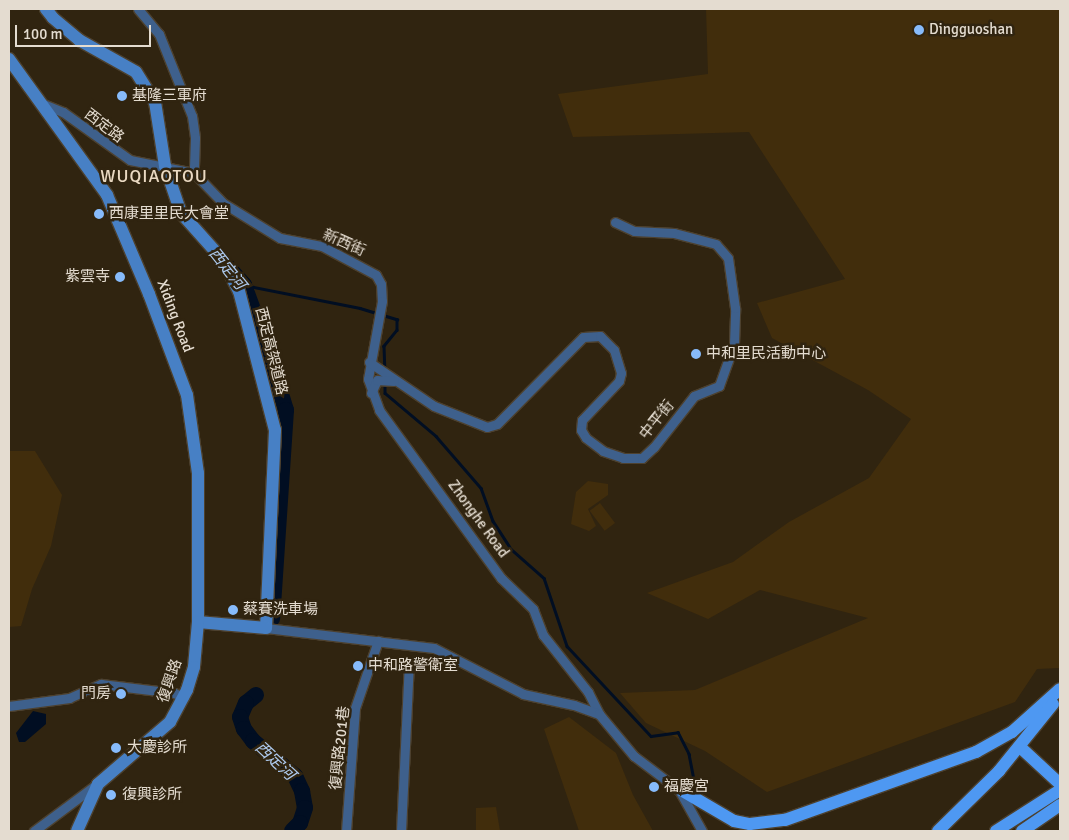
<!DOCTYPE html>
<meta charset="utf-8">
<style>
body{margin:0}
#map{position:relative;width:1069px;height:840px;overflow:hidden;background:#302410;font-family:Signika,"Noto Sans TC",sans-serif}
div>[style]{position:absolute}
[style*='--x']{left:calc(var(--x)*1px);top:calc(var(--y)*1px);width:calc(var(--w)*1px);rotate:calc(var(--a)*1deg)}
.green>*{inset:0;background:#412d0c;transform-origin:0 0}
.water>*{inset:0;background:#010e22}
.stream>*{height:2.5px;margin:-1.25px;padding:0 1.25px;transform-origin:1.25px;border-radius:1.25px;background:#010e22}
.river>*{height:16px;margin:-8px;padding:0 8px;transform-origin:8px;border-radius:8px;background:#010e22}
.roads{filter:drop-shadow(1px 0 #4d412f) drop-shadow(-1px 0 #4d412f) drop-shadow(0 1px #4d412f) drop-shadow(0 -1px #4d412f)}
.street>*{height:9px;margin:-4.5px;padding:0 4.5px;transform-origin:4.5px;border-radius:4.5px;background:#3e608c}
.secondary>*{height:12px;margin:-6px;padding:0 6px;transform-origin:6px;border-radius:6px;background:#4780c5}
.primary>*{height:12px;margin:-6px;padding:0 6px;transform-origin:6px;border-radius:6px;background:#4e98f2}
.dots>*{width:14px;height:14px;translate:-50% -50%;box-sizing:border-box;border:2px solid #302410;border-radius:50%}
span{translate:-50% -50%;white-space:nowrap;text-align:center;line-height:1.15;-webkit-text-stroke:5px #302410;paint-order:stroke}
.poi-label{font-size:15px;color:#e4dcd0}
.left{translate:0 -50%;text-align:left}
.right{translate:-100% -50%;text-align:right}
.street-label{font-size:15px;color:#e4dcd0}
.water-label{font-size:16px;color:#adc9ed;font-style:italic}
.quarter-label{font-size:18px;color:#ead9c2;letter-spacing:1px}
.frame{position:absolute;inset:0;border:10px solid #e4dcd0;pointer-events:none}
.scale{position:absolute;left:15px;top:25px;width:136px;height:22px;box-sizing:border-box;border:2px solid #e4dcd0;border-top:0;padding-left:6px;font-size:15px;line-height:18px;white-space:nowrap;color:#e4dcd0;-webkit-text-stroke:4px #302410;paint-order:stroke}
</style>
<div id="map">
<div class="green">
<i style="clip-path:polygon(706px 9px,1060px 9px,1060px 668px,1037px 669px,1015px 702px,767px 792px,705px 751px,646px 723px,620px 693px,695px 690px,868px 618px,760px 590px,708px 619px,647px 593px,733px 562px,789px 522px,869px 478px,911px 419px,868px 390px,772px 338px,757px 303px,845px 279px,749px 132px,573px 137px,558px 94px,708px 74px)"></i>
<i style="clip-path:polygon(9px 451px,35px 451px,62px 495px,51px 546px,32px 589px,21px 626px,9px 627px)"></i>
<i style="clip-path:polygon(588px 481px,608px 484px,608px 495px,588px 509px,596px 526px,589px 531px,571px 524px,576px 492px)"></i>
<i style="left:600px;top:503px;width:25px;height:13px;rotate:53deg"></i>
<i style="clip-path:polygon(569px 717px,616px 753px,633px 795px,653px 831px,579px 831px,544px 729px)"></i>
<i style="clip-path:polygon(496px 807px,500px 831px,476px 831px,476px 808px)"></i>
</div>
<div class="water">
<i style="clip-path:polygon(33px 711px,46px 714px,46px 724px,25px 742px,19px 742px,16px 733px)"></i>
</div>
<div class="stream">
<i style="--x:244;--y:285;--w:118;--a:11.2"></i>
<i style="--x:360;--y:308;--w:39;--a:17"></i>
<i style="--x:397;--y:319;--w:11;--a:90"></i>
<i style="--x:397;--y:330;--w:21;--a:129"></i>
<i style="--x:384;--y:346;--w:24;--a:88"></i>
<i style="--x:385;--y:383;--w:10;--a:90"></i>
<i style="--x:385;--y:393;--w:67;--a:40.1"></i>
<i style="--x:436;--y:436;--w:69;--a:49.1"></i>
<i style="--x:481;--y:488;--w:35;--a:70"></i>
<i style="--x:493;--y:521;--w:33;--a:57"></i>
<i style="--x:511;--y:549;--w:44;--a:41.3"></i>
<i style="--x:544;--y:578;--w:72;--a:71.3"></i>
<i style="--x:567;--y:646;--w:123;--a:47"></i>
<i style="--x:651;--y:736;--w:27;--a:-8"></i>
<i style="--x:678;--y:732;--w:25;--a:63"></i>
<i style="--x:689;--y:754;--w:37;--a:79"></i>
</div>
<div class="river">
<i style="--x:228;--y:267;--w:24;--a:48"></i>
<i style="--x:244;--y:285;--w:64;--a:69.9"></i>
<i style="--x:266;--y:345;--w:68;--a:72.9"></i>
<i style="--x:286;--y:410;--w:209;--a:93.8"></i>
<i style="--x:256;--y:695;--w:13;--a:141"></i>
<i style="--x:246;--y:703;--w:15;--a:113"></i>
<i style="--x:240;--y:717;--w:13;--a:72"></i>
<i style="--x:244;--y:729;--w:15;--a:53"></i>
<i style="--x:253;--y:741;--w:55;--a:39.8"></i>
<i style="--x:295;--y:776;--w:17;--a:65"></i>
<i style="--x:302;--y:791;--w:17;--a:80"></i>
<i style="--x:305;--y:808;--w:16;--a:108"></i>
<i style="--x:300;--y:823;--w:11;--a:135"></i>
</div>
<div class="roads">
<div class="street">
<i style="--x:138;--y:9;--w:33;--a:50"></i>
<i style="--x:159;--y:34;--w:88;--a:68.1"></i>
<i style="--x:192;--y:116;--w:22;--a:82"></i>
<i style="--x:195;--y:138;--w:35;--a:92"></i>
<i style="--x:43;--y:104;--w:22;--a:22"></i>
<i style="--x:63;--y:112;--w:82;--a:35.6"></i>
<i style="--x:130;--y:160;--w:65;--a:11.5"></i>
<i style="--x:194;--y:173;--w:42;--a:46"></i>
<i style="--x:223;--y:203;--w:67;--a:31.6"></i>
<i style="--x:280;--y:238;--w:43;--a:10.8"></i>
<i style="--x:322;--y:246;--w:61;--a:28.2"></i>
<i style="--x:376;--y:275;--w:10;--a:61"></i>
<i style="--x:381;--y:284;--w:17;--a:87"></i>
<i style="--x:382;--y:301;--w:79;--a:100.2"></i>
<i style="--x:368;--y:379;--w:33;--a:70"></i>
<i style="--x:379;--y:410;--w:208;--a:54"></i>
<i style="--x:501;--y:578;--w:45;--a:44.1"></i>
<i style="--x:533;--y:609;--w:28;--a:69"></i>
<i style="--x:543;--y:635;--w:73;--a:51.7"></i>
<i style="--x:588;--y:692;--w:25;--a:63"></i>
<i style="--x:369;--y:362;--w:78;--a:34.1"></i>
<i style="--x:434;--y:406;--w:57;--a:21.6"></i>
<i style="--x:487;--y:427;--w:10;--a:-17"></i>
<i style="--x:497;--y:424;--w:122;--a:-45.3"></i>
<i style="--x:583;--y:337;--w:17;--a:-3"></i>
<i style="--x:600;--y:336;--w:20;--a:45"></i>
<i style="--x:614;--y:350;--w:24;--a:73"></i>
<i style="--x:621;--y:373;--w:8;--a:104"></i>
<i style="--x:619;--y:381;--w:54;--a:133.5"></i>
<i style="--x:582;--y:420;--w:10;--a:96"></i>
<i style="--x:581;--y:430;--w:9;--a:58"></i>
<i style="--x:586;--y:438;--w:21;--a:37"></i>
<i style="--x:603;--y:451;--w:21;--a:19"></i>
<i style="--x:623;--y:458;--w:19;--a:0"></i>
<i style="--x:642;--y:458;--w:16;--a:-43"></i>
<i style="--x:654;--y:447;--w:65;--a:-51.9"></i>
<i style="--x:694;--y:396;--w:27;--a:-22"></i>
<i style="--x:719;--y:386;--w:45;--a:-70.3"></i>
<i style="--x:734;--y:344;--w:36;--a:-88"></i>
<i style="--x:735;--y:308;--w:50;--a:-98"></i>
<i style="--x:728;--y:258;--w:18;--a:-131"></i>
<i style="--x:716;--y:244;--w:43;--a:-165.3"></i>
<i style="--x:674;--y:233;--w:40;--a:-177.1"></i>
<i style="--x:634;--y:231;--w:21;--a:-155"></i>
<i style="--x:371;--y:393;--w:14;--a:-65"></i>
<i style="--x:377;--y:380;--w:17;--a:3"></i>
<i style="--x:266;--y:628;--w:169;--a:6.8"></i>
<i style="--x:434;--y:648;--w:100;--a:27.3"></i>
<i style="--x:523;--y:694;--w:52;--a:12.2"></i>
<i style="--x:574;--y:705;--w:27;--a:20"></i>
<i style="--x:599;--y:714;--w:55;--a:50.2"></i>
<i style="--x:634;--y:756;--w:56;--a:37.1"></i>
<i style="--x:679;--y:790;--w:47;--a:60.7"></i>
<i style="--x:9;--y:706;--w:61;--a:-7.6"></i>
<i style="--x:69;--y:698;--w:35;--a:-24"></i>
<i style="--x:101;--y:684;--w:74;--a:7"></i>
<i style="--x:174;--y:693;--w:11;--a:22"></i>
<i style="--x:34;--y:831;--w:79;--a:-36.7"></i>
<i style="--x:346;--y:831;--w:123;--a:-85.8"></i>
<i style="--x:355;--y:708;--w:71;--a:-71.1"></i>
<i style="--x:401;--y:831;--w:169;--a:-87.3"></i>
</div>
<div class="secondary">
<i style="--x:46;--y:9;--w:11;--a:52"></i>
<i style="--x:53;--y:18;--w:34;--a:40"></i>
<i style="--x:79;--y:40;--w:65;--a:29.3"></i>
<i style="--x:136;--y:72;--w:36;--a:58"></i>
<i style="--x:155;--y:102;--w:65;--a:81.1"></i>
<i style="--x:165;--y:166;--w:50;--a:71.2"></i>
<i style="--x:181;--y:213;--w:63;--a:48.2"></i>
<i style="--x:223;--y:260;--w:35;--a:63"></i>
<i style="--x:239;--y:291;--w:144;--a:75.5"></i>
<i style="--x:275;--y:430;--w:198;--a:92.6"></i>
<i style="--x:266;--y:628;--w:68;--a:-175"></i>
<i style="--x:9;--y:59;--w:168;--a:54.2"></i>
<i style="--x:107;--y:195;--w:108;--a:67"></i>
<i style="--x:149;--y:294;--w:108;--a:69.4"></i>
<i style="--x:187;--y:395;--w:79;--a:82"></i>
<i style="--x:198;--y:473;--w:149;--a:90"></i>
<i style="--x:198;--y:622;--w:45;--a:95.1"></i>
<i style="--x:194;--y:667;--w:24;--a:107"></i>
<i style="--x:187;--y:690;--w:36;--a:118"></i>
<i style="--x:170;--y:722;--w:95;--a:139.3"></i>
<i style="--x:98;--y:784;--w:51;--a:114.1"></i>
</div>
<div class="primary">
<i style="--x:1020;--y:747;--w:54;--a:42.8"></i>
<i style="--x:676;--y:787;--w:67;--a:30.4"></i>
<i style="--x:734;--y:821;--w:16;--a:11"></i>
<i style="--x:750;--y:824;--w:35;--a:-7"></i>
<i style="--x:785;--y:820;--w:203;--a:-19.6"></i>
<i style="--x:976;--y:752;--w:41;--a:-29.1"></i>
<i style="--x:1012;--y:732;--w:64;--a:-41.9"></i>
<i style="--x:938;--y:831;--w:86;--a:-44.5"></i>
<i style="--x:999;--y:771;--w:86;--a:-51.1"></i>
<i style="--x:996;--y:831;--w:76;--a:-32.6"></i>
<i style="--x:1022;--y:831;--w:46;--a:-34.4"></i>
</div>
</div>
<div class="dots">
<i style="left:919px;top:30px;background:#87bbfb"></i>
<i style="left:122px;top:96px;background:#87bbfb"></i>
<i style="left:99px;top:214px;background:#87bbfb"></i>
<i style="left:120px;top:277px;background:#87bbfb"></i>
<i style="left:696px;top:354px;background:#87bbfb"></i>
<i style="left:233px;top:610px;background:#87bbfb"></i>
<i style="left:358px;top:666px;background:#87bbfb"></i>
<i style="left:121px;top:694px;background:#87bbfb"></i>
<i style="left:116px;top:748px;background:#87bbfb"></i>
<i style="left:654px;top:787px;background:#87bbfb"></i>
<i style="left:111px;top:795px;background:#87bbfb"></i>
</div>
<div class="poi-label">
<span class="left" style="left:929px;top:30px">Dingguoshan</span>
<span class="left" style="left:132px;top:96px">基隆三軍府</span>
<span class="left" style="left:109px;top:214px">西康里里民大會堂</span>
<span class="right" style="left:110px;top:277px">紫雲寺</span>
<span class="left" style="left:706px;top:354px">中和里民活動中心</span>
<span class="left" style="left:243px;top:610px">蔡賽洗車場</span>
<span class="left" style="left:368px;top:666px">中和路警衛室</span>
<span class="right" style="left:111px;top:694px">門房</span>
<span class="left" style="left:127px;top:748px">大慶診所</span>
<span class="left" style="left:664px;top:787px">福慶宮</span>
<span class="left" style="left:122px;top:795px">復興診所</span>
</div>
<div class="street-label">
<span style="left:104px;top:126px;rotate:37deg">西定路</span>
<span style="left:344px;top:243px;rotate:24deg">新西街</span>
<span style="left:175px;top:316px;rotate:69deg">Xiding Road</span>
<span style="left:271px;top:351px;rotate:76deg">西定高架道路</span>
<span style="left:657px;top:420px;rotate:-51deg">中平街</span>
<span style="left:478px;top:519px;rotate:54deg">Zhonghe Road</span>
<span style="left:170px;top:681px;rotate:-71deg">復興路</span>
<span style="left:340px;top:748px;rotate:-84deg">復興路201巷</span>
</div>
<div class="water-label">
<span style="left:227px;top:269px;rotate:51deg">西定河</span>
<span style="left:275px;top:761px;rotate:43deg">西定河</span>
</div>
<div class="quarter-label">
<span style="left:154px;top:176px">WUQIAOTOU</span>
</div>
<div class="frame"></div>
<div class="scale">100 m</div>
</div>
